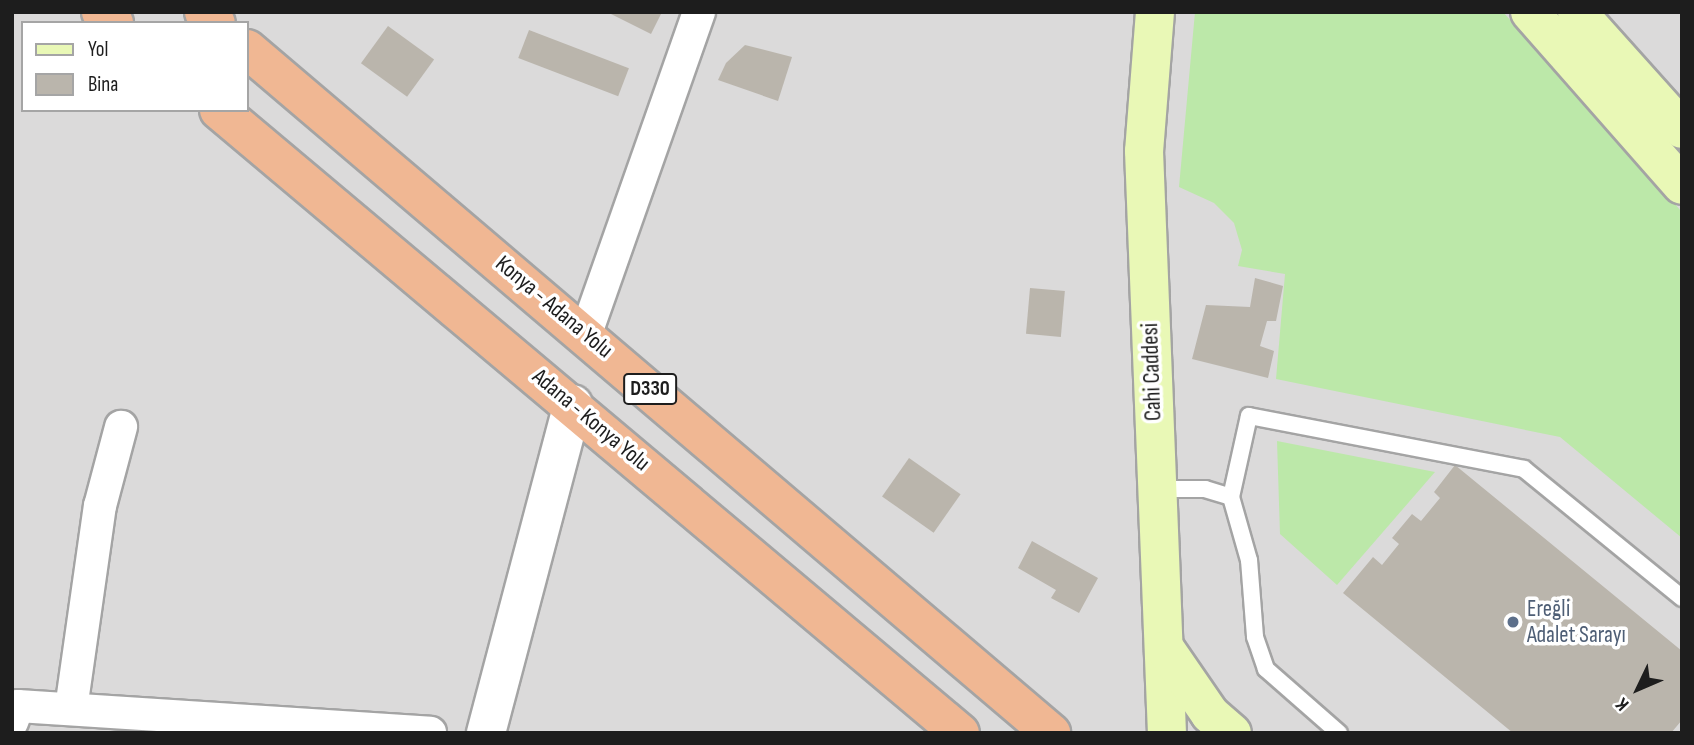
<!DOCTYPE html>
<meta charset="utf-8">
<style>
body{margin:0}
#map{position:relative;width:1694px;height:745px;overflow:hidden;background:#eeece2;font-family:"Sofia Sans Condensed",sans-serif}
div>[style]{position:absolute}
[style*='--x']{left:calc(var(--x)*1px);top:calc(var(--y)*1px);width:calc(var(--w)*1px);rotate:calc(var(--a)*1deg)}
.residential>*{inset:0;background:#dbdada}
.grass>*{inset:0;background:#bce8a9}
.building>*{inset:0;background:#bab5ac;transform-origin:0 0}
.roads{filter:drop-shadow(2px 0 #a4a4a4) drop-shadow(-2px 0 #a4a4a4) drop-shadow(0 2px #a4a4a4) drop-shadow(0 -2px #a4a4a4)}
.service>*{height:16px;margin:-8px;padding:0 8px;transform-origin:8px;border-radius:8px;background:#fff}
.minor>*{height:32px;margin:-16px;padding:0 16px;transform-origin:16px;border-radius:16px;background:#fff}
.tertiary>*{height:38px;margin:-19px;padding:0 19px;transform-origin:19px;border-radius:19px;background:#fff}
.secondary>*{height:38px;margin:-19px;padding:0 19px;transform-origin:19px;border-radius:19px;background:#e9f8b6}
.trunk>*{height:38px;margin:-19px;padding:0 19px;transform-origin:19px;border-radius:19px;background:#f0b793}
.dots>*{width:19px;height:19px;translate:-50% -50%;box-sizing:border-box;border:4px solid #fff;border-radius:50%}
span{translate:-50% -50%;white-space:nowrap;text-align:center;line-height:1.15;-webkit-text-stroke:7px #fff;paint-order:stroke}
.shield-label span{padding:2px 5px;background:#fff;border:2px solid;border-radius:5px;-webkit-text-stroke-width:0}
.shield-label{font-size:21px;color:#1d1d1d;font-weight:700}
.street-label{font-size:23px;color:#1d1d1d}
.service-label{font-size:23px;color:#4e5e75}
.left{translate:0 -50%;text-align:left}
.frame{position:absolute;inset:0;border:14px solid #1d1d1d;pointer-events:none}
.legend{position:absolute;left:21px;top:21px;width:228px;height:91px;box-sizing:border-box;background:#fff;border:2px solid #a5a5a5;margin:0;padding:9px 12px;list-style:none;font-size:21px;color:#1d1d1d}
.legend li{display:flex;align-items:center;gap:14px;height:35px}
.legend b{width:35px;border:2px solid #a5a5a5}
.north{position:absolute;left:1603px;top:654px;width:70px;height:70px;-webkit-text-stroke:5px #fff;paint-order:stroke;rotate:226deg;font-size:19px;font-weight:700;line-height:28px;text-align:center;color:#1d1d1d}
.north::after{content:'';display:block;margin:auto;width:24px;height:32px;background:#1d1d1d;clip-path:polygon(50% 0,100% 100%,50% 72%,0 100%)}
</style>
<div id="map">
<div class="residential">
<i style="clip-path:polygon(evenodd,12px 12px,1682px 12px,1682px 733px,12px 733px,12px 12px,23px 23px,247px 23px,247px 110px,23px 110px,23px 23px)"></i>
</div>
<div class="grass">
<i style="clip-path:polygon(1195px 12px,1503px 12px,1682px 212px,1682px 538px,1560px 437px,1276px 379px,1285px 274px,1238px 266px,1242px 250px,1234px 223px,1214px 203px,1179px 187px)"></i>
<i style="clip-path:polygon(1277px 441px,1435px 472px,1337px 585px,1280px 534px)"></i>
</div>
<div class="building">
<i style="clip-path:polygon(607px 12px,662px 12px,651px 34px)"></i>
<i style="left:388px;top:26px;width:57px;height:46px;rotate:36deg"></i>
<i style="left:529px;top:30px;width:107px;height:30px;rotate:21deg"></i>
<i style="clip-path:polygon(745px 45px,792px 57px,778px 101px,718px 80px,726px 63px)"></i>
<i style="clip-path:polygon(1255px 278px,1283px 286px,1276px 321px,1267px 321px,1260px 346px,1274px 351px,1268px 378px,1192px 359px,1206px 305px,1250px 307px)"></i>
<i style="left:1030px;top:288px;width:35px;height:46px;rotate:5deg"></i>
<i style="left:909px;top:458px;width:63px;height:47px;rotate:35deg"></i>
<i style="clip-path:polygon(1455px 465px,1682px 651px,1682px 720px,1671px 733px,1513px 733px,1343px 593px,1373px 557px,1382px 565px,1399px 544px,1392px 538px,1412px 514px,1421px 521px,1440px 498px,1434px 492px)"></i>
<i style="clip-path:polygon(1032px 541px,1098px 578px,1079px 613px,1051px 598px,1056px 590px,1018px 568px)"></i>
</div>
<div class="roads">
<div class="service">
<i style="--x:1156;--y:489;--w:49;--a:0"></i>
<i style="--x:1205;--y:489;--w:27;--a:17"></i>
<i style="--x:1231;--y:497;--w:66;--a:74.1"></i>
<i style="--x:1249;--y:560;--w:77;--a:85.5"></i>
<i style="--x:1255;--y:637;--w:34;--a:71"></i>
<i style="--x:1266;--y:669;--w:97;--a:41.2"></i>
<i style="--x:1231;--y:497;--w:83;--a:-77.5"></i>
<i style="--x:1249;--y:416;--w:280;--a:10.9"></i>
<i style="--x:1524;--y:469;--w:204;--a:39.2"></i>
</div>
<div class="minor">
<i style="--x:586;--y:333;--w:340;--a:-70.6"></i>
<i style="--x:71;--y:709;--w:205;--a:-81.9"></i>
<i style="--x:100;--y:506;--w:82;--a:-75.1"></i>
<i style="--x:12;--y:722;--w:17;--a:-69"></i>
<i style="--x:18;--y:706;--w:413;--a:3.7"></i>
</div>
<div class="tertiary">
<i style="--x:486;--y:733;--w:340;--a:-75.2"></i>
</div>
<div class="secondary">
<i style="--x:1155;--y:12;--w:139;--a:94.5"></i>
<i style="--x:1144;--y:151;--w:582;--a:87.74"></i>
<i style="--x:1530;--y:12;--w:230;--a:48.7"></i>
<i style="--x:1577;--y:12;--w:157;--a:48.1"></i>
<i style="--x:1166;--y:650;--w:78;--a:55.5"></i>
<i style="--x:1210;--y:714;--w:29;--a:41"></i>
</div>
<div class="trunk">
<i style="--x:101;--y:12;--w:17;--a:40"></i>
<i style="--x:204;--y:12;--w:16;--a:43"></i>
<i style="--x:247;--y:49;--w:1056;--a:40.39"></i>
<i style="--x:219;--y:110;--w:968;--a:40.06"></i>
</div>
</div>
<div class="dots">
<i style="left:1513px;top:622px;background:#5c6f8a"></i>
</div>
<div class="shield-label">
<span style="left:650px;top:389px">D330</span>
</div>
<div class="street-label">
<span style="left:554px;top:307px;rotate:40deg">Konya - Adana Yolu</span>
<span style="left:1152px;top:372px;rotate:-92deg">Cahi Caddesi</span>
<span style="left:591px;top:420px;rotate:40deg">Adana - Konya Yolu</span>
</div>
<div class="service-label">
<span class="left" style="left:1527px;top:622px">Ereğli<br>Adalet Sarayı</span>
</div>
<div class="frame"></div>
<ul class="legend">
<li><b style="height:9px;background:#e9f8b6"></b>Yol</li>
<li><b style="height:19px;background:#bab5ac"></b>Bina</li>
</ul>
<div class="north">K</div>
</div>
